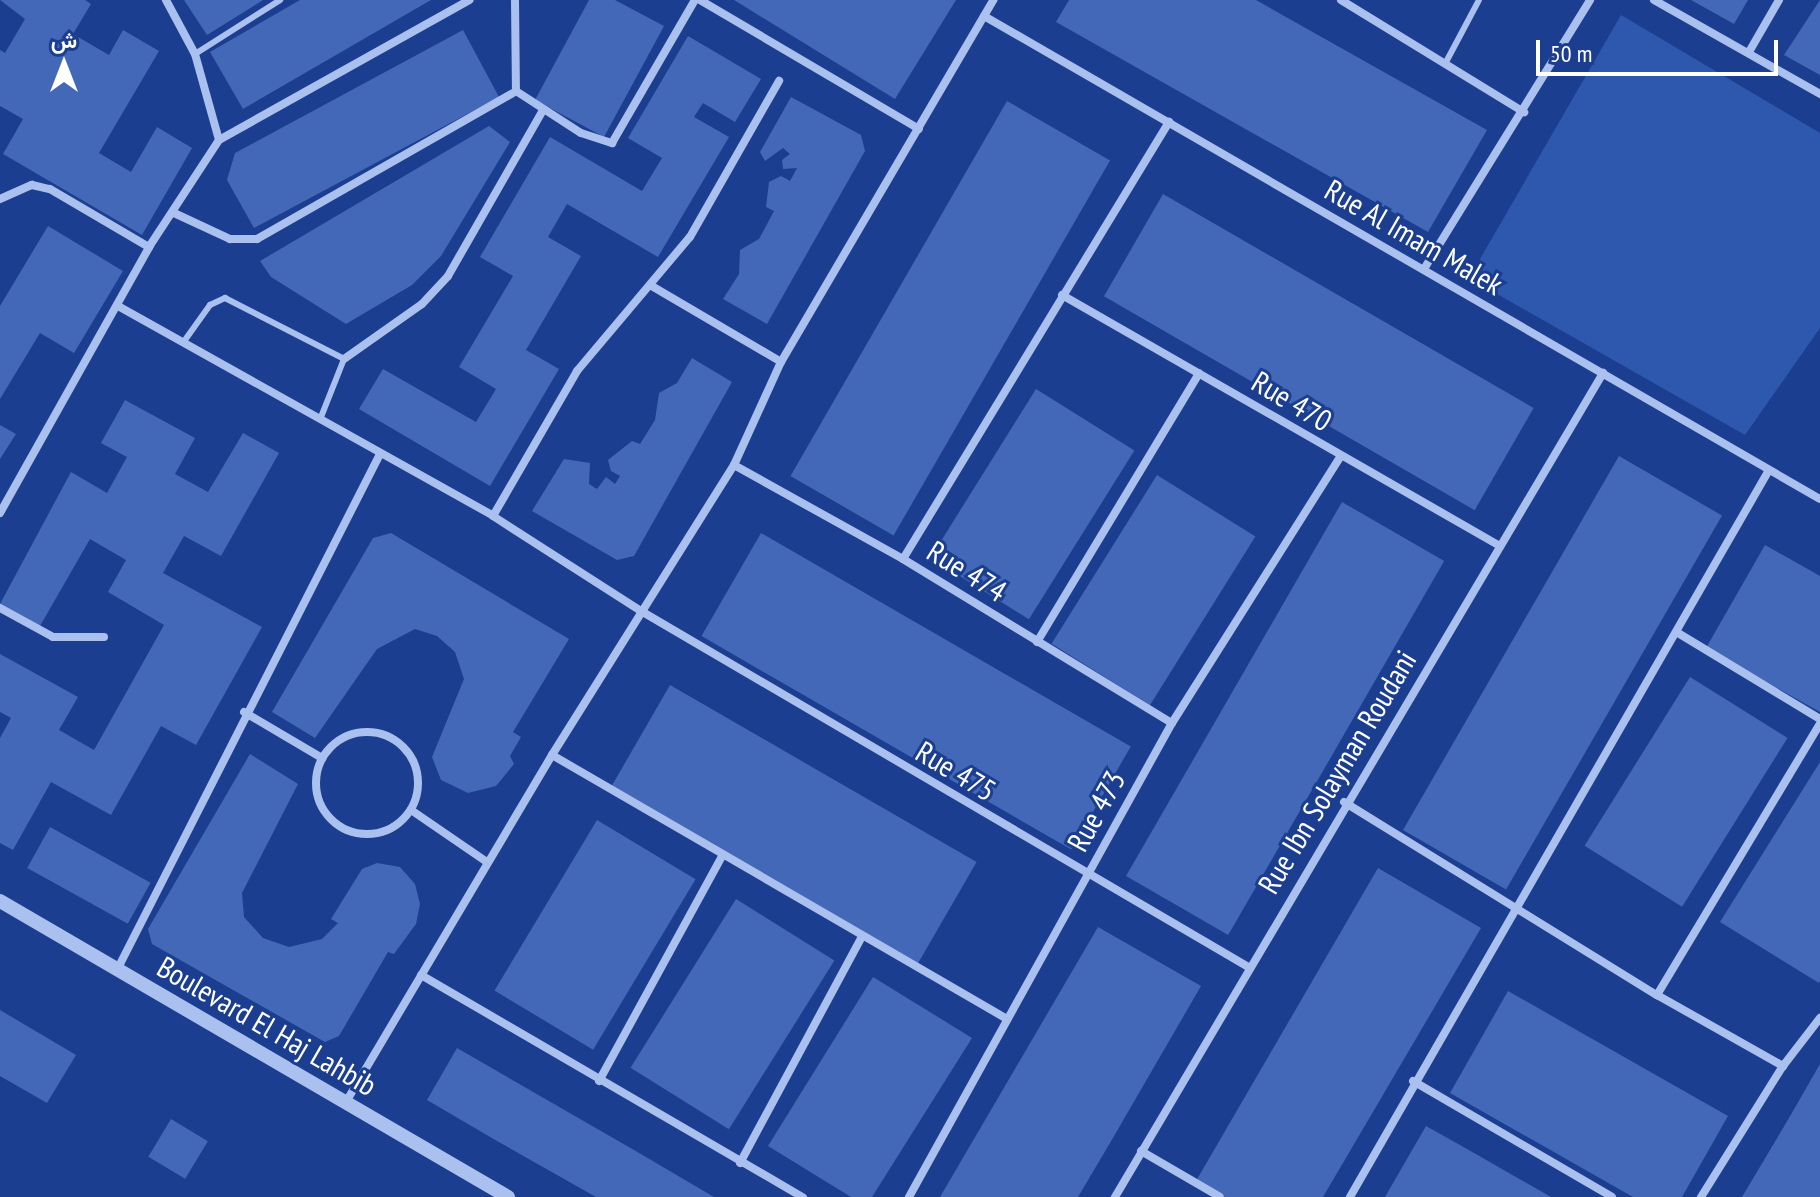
<!DOCTYPE html>
<meta charset="utf-8">
<style>
body{margin:0}
#map{position:relative;width:1820px;height:1197px;overflow:hidden;background:#1b3e90;font-family:"PT Sans Narrow",Vazirmatn,sans-serif}
div>[style]{position:absolute}
[style*='--x']{left:calc(var(--x)*1px);top:calc(var(--y)*1px);width:calc(var(--w)*1px);rotate:calc(var(--a)*1deg)}
.green>*{inset:0;background:#2e57ae}
.building>*{inset:0;background:#4468b8;transform-origin:0 0}
.service>*{height:6px;margin:-3px;padding:0 3px;transform-origin:3px;border-radius:3px;background:#aac0ee}
.minor>*{height:8px;margin:-4px;padding:0 4px;transform-origin:4px;border-radius:4px;background:#aac0ee}
.minor>.ring{margin:-4px;padding:0;box-sizing:content-box;background:none;border:8px solid #aac0ee;border-radius:50%}
.tertiary>*{height:14px;margin:-7px;padding:0 7px;transform-origin:7px;border-radius:7px;background:#aac0ee}
span{translate:-50% -50%;white-space:nowrap;text-align:center;line-height:1.15;-webkit-text-stroke:6px #1b3e90;paint-order:stroke}
.street-label{font-size:30px;color:#fff}
.north{position:absolute;left:24px;top:24px;width:80px;height:80px;-webkit-text-stroke:6px #1b3e90;paint-order:stroke;rotate:0deg;font-size:22px;font-weight:700;line-height:32px;text-align:center;color:#fff}
.north::after{content:'';display:block;margin:auto;width:28px;height:36px;background:#fff;clip-path:polygon(50% 0,100% 100%,50% 72%,0 100%)}
.scale{position:absolute;left:1536px;top:40px;width:242px;height:36px;box-sizing:border-box;border:4px solid #fff;border-top:0;padding-left:10px;font-size:24px;line-height:28px;white-space:nowrap;color:#fff;-webkit-text-stroke:6px #1b3e90;paint-order:stroke}
</style>
<div id="map">
<div class="green">
<i style="clip-path:polygon(1621px 15px,1820px 133px,1820px 328px,1745px 435px,1469px 278px)"></i>
</div>
<div class="building">
<i style="clip-path:polygon(0 0,85px 0,91px 4px,73px 34px,109px 55px,123px 30px,159px 51px,99px 153px,131px 172px,157px 127px,192px 148px,142px 235px,3px 154px,23px 119px,0 106px,0 50px,5px 53px,25px 19px)"></i>
<i style="clip-path:polygon(184px 0,263px 0,207px 35px)"></i>
<i style="clip-path:polygon(300px 0,431px 0,243px 109px,210px 52px)"></i>
<i style="clip-path:polygon(589px 0,615px 0,664px 26px,604px 137px,535px 100px)"></i>
<i style="clip-path:polygon(734px 0,956px 0,895px 99px)"></i>
<i style="clip-path:polygon(1069px 0,1256px 0,1487px 130px,1428px 232px,1056px 22px)"></i>
<i style="clip-path:polygon(1691px 0,1748px 0,1734px 24px)"></i>
<i style="clip-path:polygon(1820px 0,1820px 75px,1784px 55px)"></i>
<i style="clip-path:polygon(463px 30px,499px 97px,254px 228px,227px 180px,235px 153px)"></i>
<i style="clip-path:polygon(688px 36px,761px 79px,735px 122px,703px 103px,694px 117px,729px 137px,658px 257px,567px 204px,548px 237px,581px 256px,526px 350px,559px 369px,490px 486px,359px 409px,383px 369px,476px 422px,496px 389px,459px 367px,513px 276px,480px 257px,550px 137px,642px 191px,662px 158px,628px 138px)"></i>
<i style="clip-path:polygon(791px 97px,861px 135px,865px 151px,767px 324px,723px 299px,739px 274px,740px 250px,759px 239px,774px 211px,766px 207px,769px 182px,781px 176px,790px 181px,797px 168px,783px 169px,782px 160px,790px 154px,783px 148px,765px 161px,760px 152px)"></i>
<i style="left:1007px;top:101px;width:119px;height:433px;rotate:30deg"></i>
<i style="clip-path:polygon(489px 126px,510px 142px,441px 256px,412px 285px,346px 324px,271px 277px,260px 261px)"></i>
<i style="left:1163px;top:194px;width:428px;height:118px;rotate:30deg"></i>
<i style="clip-path:polygon(48px 226px,123px 271px,74px 353px,40px 333px,0 399px,0 306px)"></i>
<i style="clip-path:polygon(692px 358px,732px 382px,634px 556px,617px 560px,532px 511px,564px 459px,590px 463px,589px 484px,597px 489px,606px 477px,615px 484px,620px 476px,611px 471px,608px 460px,632px 441px,640px 444px,655px 420px,659px 393px,677px 383px)"></i>
<i style="left:1036px;top:389px;width:116px;height:199px;rotate:32deg"></i>
<i style="clip-path:polygon(125px 400px,195px 438px,175px 474px,208px 492px,243px 433px,279px 453px,221px 556px,184px 536px,163px 573px,262px 627px,196px 745px,161px 726px,111px 815px,51px 782px,13px 850px,0 843px,0 738px,11px 718px,0 712px,0 654px,78px 697px,59px 730px,94px 750px,164px 625px,108px 592px,126px 560px,90px 539px,40px 626px,0 604px,71px 472px,107px 493px,127px 457px,101px 443px)"></i>
<i style="clip-path:polygon(0 425px,16px 434px,0 459px)"></i>
<i style="left:1619px;top:456px;width:119px;height:432px;rotate:30deg"></i>
<i style="left:1157px;top:475px;width:116px;height:199px;rotate:32deg"></i>
<i style="left:1342px;top:502px;width:118px;height:432px;rotate:30deg"></i>
<i style="clip-path:polygon(391px 533px,569px 639px,513px 732px,521px 737px,510px 756px,514px 764px,496px 786px,468px 793px,441px 780px,432px 757px,464px 679px,455px 652px,437px 636px,415px 629px,377px 649px,315px 738px,272px 712px,373px 538px)"></i>
<i style="left:761px;top:533px;width:427px;height:119px;rotate:30deg"></i>
<i style="clip-path:polygon(1765px 545px,1820px 576px,1820px 712px,1706px 648px)"></i>
<i style="left:1690px;top:677px;width:115px;height:199px;rotate:32deg"></i>
<i style="left:670px;top:685px;width:354px;height:117px;rotate:30deg"></i>
<i style="clip-path:polygon(250px 754px,298px 784px,242px 893px,244px 917px,263px 938px,289px 947px,322px 939px,338px 923px,331px 919px,362px 869px,377px 863px,400px 867px,415px 884px,420px 904px,416px 924px,394px 954px,388px 952px,339px 1036px,325px 1042px,152px 944px,148px 929px)"></i>
<i style="clip-path:polygon(1820px 762px,1820px 981px,1819px 983px,1720px 922px)"></i>
<i style="left:597px;top:820px;width:115px;height:199px;rotate:31deg"></i>
<i style="left:50px;top:827px;width:115px;height:47px;rotate:29deg"></i>
<i style="clip-path:polygon(1378px 868px,1481px 928px,1323px 1197px,1225px 1197px,1196px 1181px)"></i>
<i style="left:736px;top:899px;width:116px;height:199px;rotate:32deg"></i>
<i style="clip-path:polygon(1098px 927px,1201px 986px,1110px 1143px,1078px 1197px,940px 1197px)"></i>
<i style="clip-path:polygon(873px 977px,972px 1038px,872px 1197px,851px 1197px,768px 1146px)"></i>
<i style="clip-path:polygon(1508px 991px,1728px 1116px,1682px 1197px,1633px 1197px,1450px 1093px)"></i>
<i style="clip-path:polygon(0 1010px,76px 1055px,47px 1103px,0 1076px)"></i>
<i style="clip-path:polygon(457px 1048px,634px 1150px,714px 1197px,596px 1197px,497px 1141px,427px 1100px)"></i>
<i style="clip-path:polygon(1820px 1064px,1820px 1197px,1742px 1197px,1789px 1118px)"></i>
<i style="left:171px;top:1119px;width:43px;height:44px;rotate:31deg"></i>
<i style="clip-path:polygon(1426px 1126px,1460px 1145px,1551px 1197px,1385px 1197px)"></i>
</div>
<div class="service">
<i style="--x:195;--y:54;--w:101;--a:-32.4"></i>
<i style="--x:1445;--y:64;--w:72;--a:-62"></i>
<i style="--x:185;--y:340;--w:43;--a:-54.5"></i>
<i style="--x:210;--y:305;--w:17;--a:-25"></i>
<i style="--x:225;--y:298;--w:134;--a:27.1"></i>
<i style="--x:344;--y:359;--w:62;--a:111.6"></i>
</div>
<div class="minor">
<i style="--x:166;--y:0;--w:61;--a:61.8"></i>
<i style="--x:195;--y:54;--w:89;--a:74.4"></i>
<i style="--x:515;--y:0;--w:91;--a:89.4"></i>
<i style="--x:700;--y:0;--w:254;--a:30.5"></i>
<i style="--x:1341;--y:0;--w:215;--a:31.5"></i>
<i style="--x:1654;--y:0;--w:191;--a:29.5"></i>
<i style="--x:984;--y:16;--w:965;--a:30.02"></i>
<i style="--x:1749;--y:52;--w:60;--a:-60"></i>
<i style="--x:0;--y:199;--w:35;--a:-24"></i>
<i style="--x:32;--y:185;--w:18;--a:13"></i>
<i style="--x:50;--y:189;--w:115;--a:30.4"></i>
<i style="--x:174;--y:213;--w:62;--a:24.9"></i>
<i style="--x:230;--y:239;--w:27;--a:0"></i>
<i style="--x:257;--y:239;--w:298;--a:-29.7"></i>
<i style="--x:516;--y:91;--w:77;--a:32.9"></i>
<i style="--x:581;--y:133;--w:33;--a:18"></i>
<i style="--x:612;--y:143;--w:165;--a:-59.9"></i>
<i style="--x:1424;--y:269;--w:316;--a:-58.3"></i>
<i style="--x:650;--y:285;--w:152;--a:30.4"></i>
<i style="--x:1062;--y:295;--w:505;--a:29.82"></i>
<i style="--x:118;--y:306;--w:430;--a:29.2"></i>
<i style="--x:493;--y:516;--w:176;--a:32.7"></i>
<i style="--x:641;--y:611;--w:706;--a:30.38"></i>
<i style="--x:344;--y:359;--w:95;--a:-35.2"></i>
<i style="--x:422;--y:304;--w:38;--a:-47"></i>
<i style="--x:448;--y:276;--w:191;--a:-60.2"></i>
<i style="--x:734;--y:465;--w:193;--a:29.1"></i>
<i style="--x:903;--y:559;--w:315;--a:31.4"></i>
<i style="--x:0;--y:513;--w:305;--a:-60.7"></i>
<i style="--x:149;--y:247;--w:128;--a:-56.8"></i>
<i style="--x:219;--y:140;--w:287;--a:-29.2"></i>
<i style="--x:493;--y:516;--w:168;--a:-59.9"></i>
<i style="--x:577;--y:371;--w:175;--a:-49.9"></i>
<i style="--x:690;--y:237;--w:180;--a:-60.3"></i>
<i style="--x:903;--y:559;--w:512;--a:-58.67"></i>
<i style="--x:0;--y:608;--w:60;--a:28.7"></i>
<i style="--x:53;--y:637;--w:51;--a:0"></i>
<i style="--x:1678;--y:633;--w:166;--a:31.2"></i>
<i style="--x:1037;--y:642;--w:314;--a:-58.9"></i>
<i style="--x:244;--y:712;--w:91;--a:30.5"></i>
<i class="ring" style="left:316px;top:732px;width:94px;height:94px"></i>
<i style="--x:552;--y:755;--w:526;--a:30.12"></i>
<i style="--x:1344;--y:802;--w:368;--a:31.7"></i>
<i style="--x:1657;--y:995;--w:145;--a:29.4"></i>
<i style="--x:411;--y:810;--w:92;--a:34.4"></i>
<i style="--x:117;--y:970;--w:579;--a:-62.99"></i>
<i style="--x:421;--y:975;--w:442;--a:30.2"></i>
<i style="--x:1657;--y:995;--w:316;--a:-59"></i>
<i style="--x:599;--y:1081;--w:256;--a:-61.3"></i>
<i style="--x:1413;--y:1081;--w:230;--a:30.2"></i>
<i style="--x:346;--y:1102;--w:404;--a:-59.3"></i>
<i style="--x:552;--y:755;--w:342;--a:-57.9"></i>
<i style="--x:734;--y:465;--w:113;--a:-65.5"></i>
<i style="--x:781;--y:362;--w:420;--a:-59.6"></i>
<i style="--x:1141;--y:1151;--w:91;--a:30.2"></i>
<i style="--x:740;--y:1163;--w:258;--a:-61.7"></i>
<i style="--x:909;--y:1197;--w:542;--a:-60.98"></i>
<i style="--x:1172;--y:723;--w:315;--a:-57.7"></i>
<i style="--x:1115;--y:1197;--w:958;--a:-59.36"></i>
<i style="--x:1350;--y:1197;--w:839;--a:-60.04"></i>
<i style="--x:1701;--y:1197;--w:155;--a:-58"></i>
<i style="--x:1783;--y:1066;--w:61;--a:-52.4"></i>
</div>
<div class="tertiary">
<i style="--x:0;--y:901;--w:588;--a:30.23"></i>
</div>
<div class="street-label">
<span style="left:1414px;top:237px;rotate:30deg">Rue Al Imam Malek</span>
<span style="left:1292px;top:401px;rotate:31deg">Rue 470</span>
<span style="left:967px;top:571px;rotate:32deg">Rue 474</span>
<span style="left:956px;top:771px;rotate:31deg">Rue 475</span>
<span style="left:1337px;top:772px;rotate:-59deg">Rue Ibn Solayman Roudani</span>
<span style="left:1096px;top:811px;rotate:-61deg">Rue 473</span>
<span style="left:267px;top:1026px;rotate:30deg">Boulevard El Haj Lahbib</span>
</div>
<div class="north">ش</div>
<div class="scale">50 m</div>
</div>
